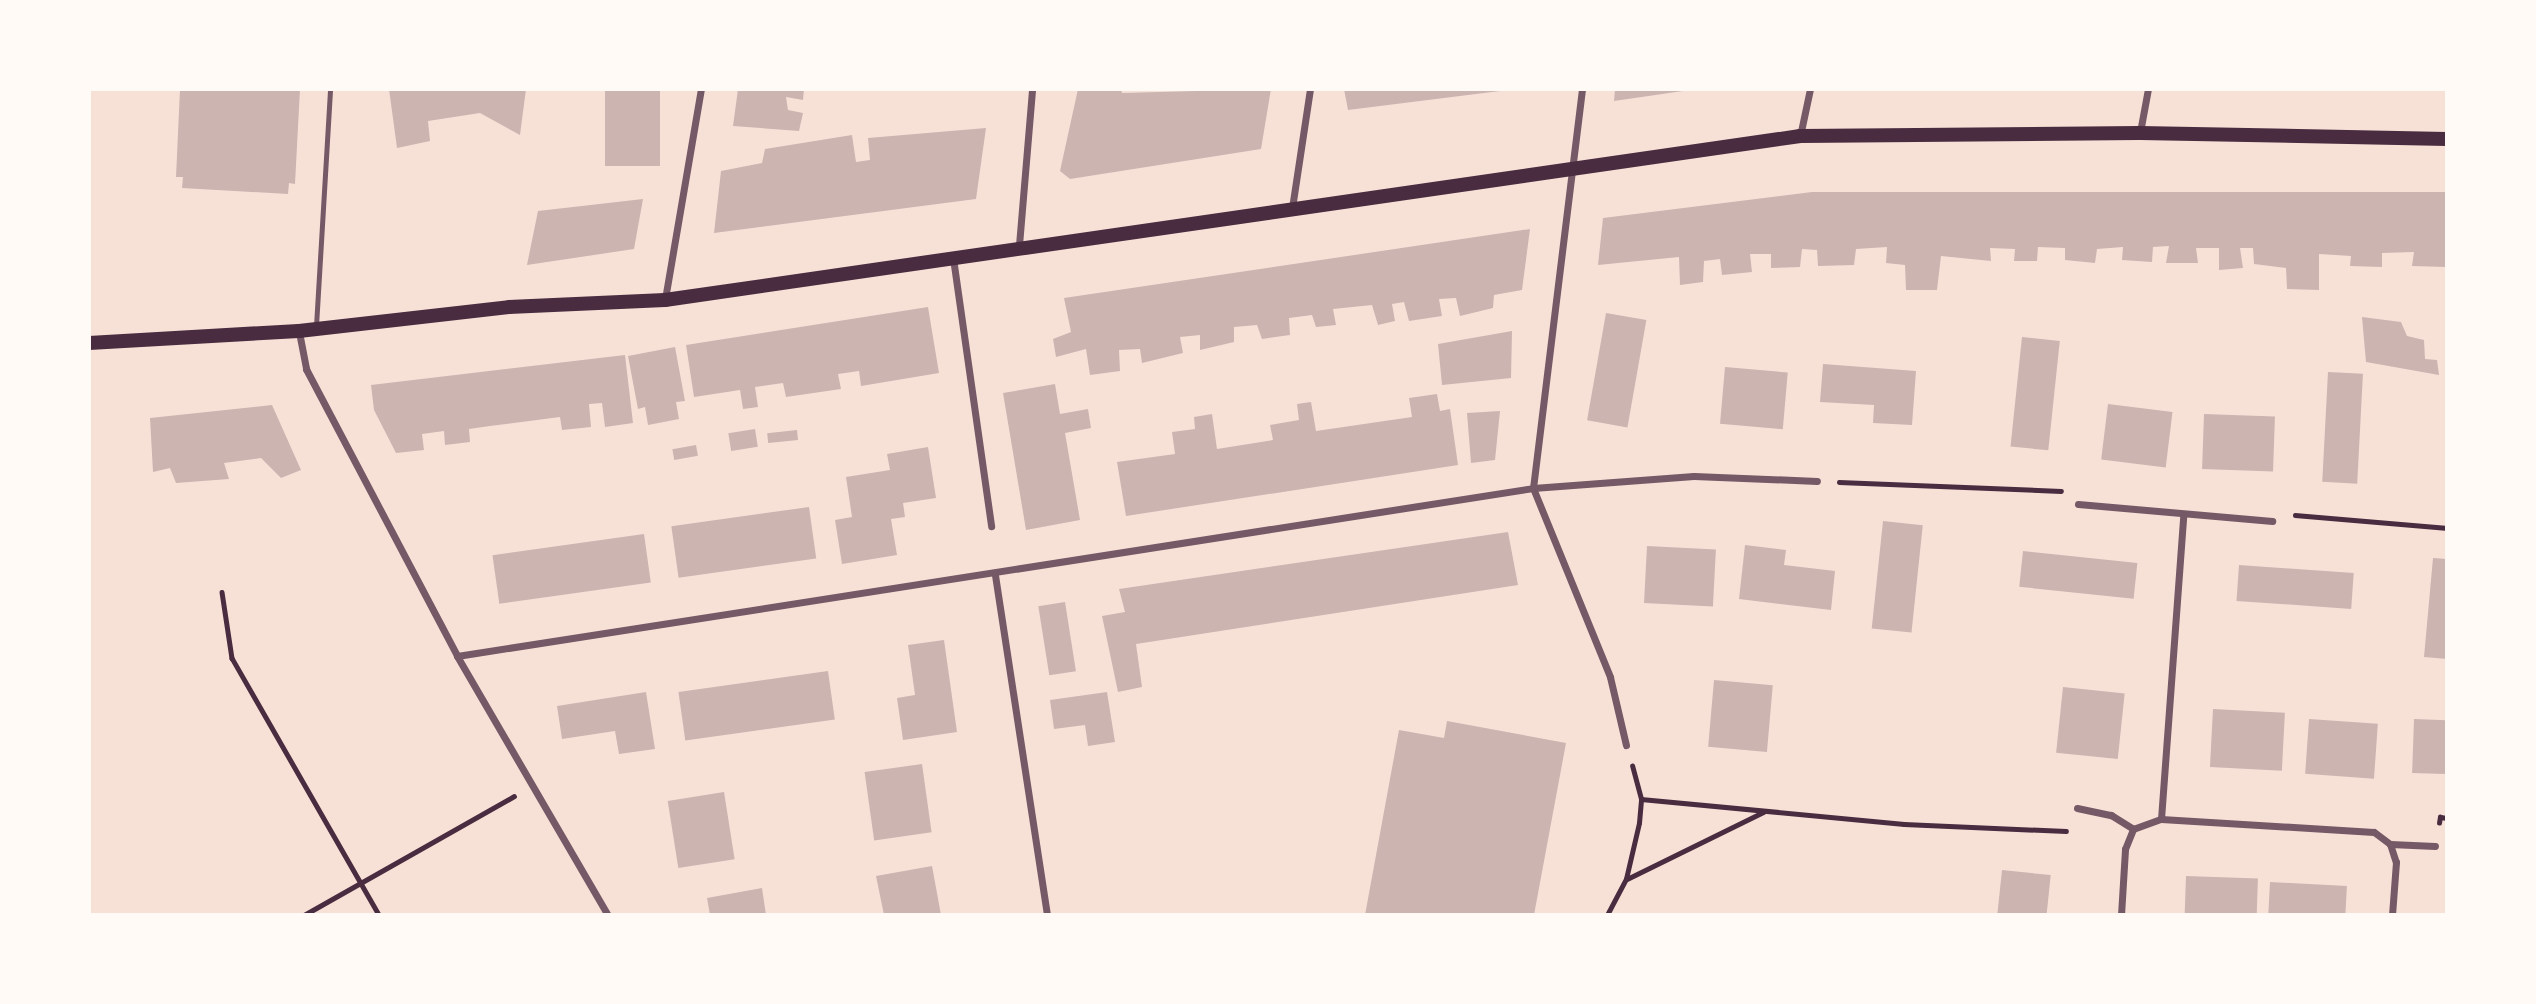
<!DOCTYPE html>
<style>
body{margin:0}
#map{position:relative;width:2536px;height:1004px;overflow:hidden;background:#f7e1d7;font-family:Rubik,sans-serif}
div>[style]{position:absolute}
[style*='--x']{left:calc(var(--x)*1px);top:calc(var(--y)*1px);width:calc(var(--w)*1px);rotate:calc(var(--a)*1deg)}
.building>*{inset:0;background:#ccb4b1;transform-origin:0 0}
.path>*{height:4.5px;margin:-2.25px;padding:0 2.25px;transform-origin:2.25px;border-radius:2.25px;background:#4a2c40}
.service>*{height:5px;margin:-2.5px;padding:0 2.5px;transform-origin:2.5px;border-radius:2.5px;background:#755966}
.minor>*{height:7px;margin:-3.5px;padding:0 3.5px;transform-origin:3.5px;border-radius:3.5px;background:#755966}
.secondary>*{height:14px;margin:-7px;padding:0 7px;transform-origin:7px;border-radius:7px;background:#4a2c40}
span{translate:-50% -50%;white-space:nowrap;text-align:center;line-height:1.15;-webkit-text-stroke:5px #fffaf5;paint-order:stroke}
.frame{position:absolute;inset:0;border:91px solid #fffaf5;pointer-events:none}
</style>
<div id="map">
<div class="building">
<i style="clip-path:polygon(180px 89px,300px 89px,295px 184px,289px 183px,288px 194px,182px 188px,183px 177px,176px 177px)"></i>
<i style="clip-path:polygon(389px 89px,526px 89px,520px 135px,480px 113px,428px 121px,430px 141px,397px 148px)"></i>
<i style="left:605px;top:89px;width:55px;height:77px"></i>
<i style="clip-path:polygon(738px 89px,804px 89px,803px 100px,786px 97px,788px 110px,803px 113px,799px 131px,733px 126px)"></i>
<i style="clip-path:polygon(1078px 89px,1121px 89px,1122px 93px,1271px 89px,1261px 149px,1070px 179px,1060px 171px)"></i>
<i style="clip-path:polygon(1344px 89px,1500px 89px,1500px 91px,1348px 110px)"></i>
<i style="clip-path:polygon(1615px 89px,1683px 89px,1683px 91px,1614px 101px)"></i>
<i style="clip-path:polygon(986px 128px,976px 199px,714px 233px,721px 171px,762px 163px,765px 149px,852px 135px,856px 162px,870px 160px,868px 138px)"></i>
<i style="clip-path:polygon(1812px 192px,2447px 192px,2447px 264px,2446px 267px,2412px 266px,2414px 252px,2382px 253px,2382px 267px,2350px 266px,2351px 256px,2319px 254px,2319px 290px,2287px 289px,2286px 268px,2254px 264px,2253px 248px,2240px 248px,2243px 268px,2219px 270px,2219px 248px,2196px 248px,2198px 263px,2166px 263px,2169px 246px,2153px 247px,2152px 262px,2122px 260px,2123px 247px,2097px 249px,2095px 263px,2065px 260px,2065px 248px,2038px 247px,2037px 261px,2014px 261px,2015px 249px,1990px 248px,1991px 261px,1941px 256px,1937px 290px,1906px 290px,1905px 265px,1886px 263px,1887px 247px,1856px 249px,1854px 265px,1818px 266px,1817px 250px,1802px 249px,1800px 267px,1771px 268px,1771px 254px,1750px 254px,1752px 272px,1722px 275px,1720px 259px,1704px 261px,1703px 282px,1680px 285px,1679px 257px,1598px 265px,1603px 218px)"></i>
<i style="clip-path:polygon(643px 199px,634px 249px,527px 265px,538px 211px)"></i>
<i style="clip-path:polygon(1530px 229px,1522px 290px,1494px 295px,1493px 308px,1460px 316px,1456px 298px,1439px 299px,1442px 316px,1409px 321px,1404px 302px,1392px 304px,1395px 321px,1378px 325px,1372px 305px,1333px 309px,1336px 325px,1316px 327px,1312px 315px,1289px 318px,1290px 335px,1262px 339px,1257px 325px,1234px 327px,1234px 342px,1200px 350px,1200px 335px,1180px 337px,1183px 353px,1142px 363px,1140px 349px,1119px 350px,1120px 371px,1090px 375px,1086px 349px,1056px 357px,1053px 339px,1071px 332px,1064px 298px)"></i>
<i style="clip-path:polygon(928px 307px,939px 373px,861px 386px,859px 371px,838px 374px,841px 389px,786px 397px,783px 383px,755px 387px,758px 407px,743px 409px,740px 390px,694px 397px,686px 345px)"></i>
<i style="left:1606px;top:313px;width:41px;height:109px;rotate:10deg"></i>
<i style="clip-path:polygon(2362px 317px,2401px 322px,2407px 336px,2424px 340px,2425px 359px,2437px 360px,2439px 375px,2366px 362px)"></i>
<i style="clip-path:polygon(1512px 331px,1511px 378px,1442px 385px,1438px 344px)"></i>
<i style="left:2022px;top:337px;width:38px;height:110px;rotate:6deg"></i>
<i style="clip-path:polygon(675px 347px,685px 401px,676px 402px,679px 419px,648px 425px,645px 407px,638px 409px,628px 356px)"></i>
<i style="clip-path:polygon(625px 355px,633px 423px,605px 427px,602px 403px,589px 404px,591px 427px,562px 430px,560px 417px,490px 426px,469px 429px,470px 442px,445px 445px,444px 431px,422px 434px,424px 450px,396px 453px,374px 410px,371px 385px)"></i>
<i style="clip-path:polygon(1823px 364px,1916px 371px,1912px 425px,1873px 423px,1874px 405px,1820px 402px)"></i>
<i style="left:1725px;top:367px;width:63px;height:57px;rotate:5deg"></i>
<i style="left:2328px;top:372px;width:35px;height:110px;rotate:3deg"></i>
<i style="clip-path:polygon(1055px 384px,1060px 414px,1088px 409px,1091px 428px,1065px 433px,1080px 520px,1026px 530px,1003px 393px)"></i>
<i style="clip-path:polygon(1437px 394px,1440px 411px,1450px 409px,1458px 465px,1126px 516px,1117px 462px,1175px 454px,1172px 432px,1195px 429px,1194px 417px,1212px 414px,1217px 449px,1273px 440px,1270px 425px,1299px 420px,1297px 404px,1311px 402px,1316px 431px,1412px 417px,1409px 398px)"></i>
<i style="left:2108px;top:404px;width:65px;height:56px;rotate:7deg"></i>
<i style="clip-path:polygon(272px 405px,301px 470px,281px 478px,261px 458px,224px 463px,229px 479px,176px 483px,170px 468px,153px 472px,150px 418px)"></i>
<i style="clip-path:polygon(1500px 411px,1495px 460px,1471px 463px,1467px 413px)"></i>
<i style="left:2204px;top:414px;width:71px;height:55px;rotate:2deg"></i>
<i style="left:755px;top:429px;width:18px;height:27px;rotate:81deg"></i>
<i style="left:797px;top:430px;width:10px;height:30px;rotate:84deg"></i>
<i style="left:696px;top:445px;width:11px;height:24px;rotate:80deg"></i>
<i style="clip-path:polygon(928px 447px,936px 498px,903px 503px,905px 517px,891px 519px,897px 555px,842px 564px,835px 520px,852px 517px,846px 477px,890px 470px,887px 454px)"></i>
<i style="left:809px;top:507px;width:52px;height:139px;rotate:82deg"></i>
<i style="left:1883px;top:521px;width:40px;height:108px;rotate:6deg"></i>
<i style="clip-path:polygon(1508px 532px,1518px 585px,1136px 644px,1142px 687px,1118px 692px,1102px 616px,1125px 612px,1119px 589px)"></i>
<i style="left:644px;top:534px;width:49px;height:153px;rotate:82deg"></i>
<i style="clip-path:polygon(1745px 545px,1786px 550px,1784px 565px,1835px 571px,1831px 610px,1739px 599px)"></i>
<i style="left:1647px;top:546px;width:69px;height:57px;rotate:3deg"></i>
<i style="left:2023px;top:551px;width:115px;height:36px;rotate:6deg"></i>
<i style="clip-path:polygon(2433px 558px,2447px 559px,2447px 659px,2424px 657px)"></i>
<i style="left:2239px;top:565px;width:115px;height:36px;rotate:4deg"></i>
<i style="left:1065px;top:602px;width:70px;height:27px;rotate:81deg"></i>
<i style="clip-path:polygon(944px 640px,957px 732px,903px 740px,897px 698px,915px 695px,908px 645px)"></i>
<i style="left:828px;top:671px;width:49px;height:151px;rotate:82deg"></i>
<i style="left:1714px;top:680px;width:59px;height:67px;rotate:5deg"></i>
<i style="left:2063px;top:687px;width:62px;height:66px;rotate:6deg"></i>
<i style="clip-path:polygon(646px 692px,655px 749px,619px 754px,615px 731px,562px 739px,557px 706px)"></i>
<i style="clip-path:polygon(1107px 692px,1115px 742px,1088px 746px,1085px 725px,1054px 729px,1050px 700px)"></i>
<i style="left:2213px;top:709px;width:72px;height:58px;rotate:3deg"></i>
<i style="left:2309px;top:719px;width:69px;height:55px;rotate:4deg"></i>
<i style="left:2414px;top:719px;width:33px;height:54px;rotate:2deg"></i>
<i style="clip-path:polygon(1447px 721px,1566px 743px,1534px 915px,1365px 915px,1399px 730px,1444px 738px)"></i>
<i style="left:922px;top:764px;width:69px;height:58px;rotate:82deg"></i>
<i style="left:724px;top:792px;width:68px;height:57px;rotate:81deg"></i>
<i style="clip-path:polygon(932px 866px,941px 915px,884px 915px,876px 876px)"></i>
<i style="left:2002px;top:870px;width:49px;height:45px;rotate:6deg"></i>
<i style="left:2186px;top:876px;width:72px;height:39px;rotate:2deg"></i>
<i style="left:2270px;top:882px;width:77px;height:33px;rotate:3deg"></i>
<i style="clip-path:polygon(762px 888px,766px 915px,710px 915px,707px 898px)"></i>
</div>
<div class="path">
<i style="--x:1839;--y:482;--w:222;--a:2.3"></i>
<i style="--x:2295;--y:515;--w:153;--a:4.9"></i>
<i style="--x:222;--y:592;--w:67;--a:81.4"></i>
<i style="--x:232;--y:658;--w:296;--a:60.2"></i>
<i style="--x:1641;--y:799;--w:264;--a:5.4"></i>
<i style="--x:1904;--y:824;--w:162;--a:2.5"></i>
<i style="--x:2439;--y:823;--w:6;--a:-81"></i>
<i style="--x:2440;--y:817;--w:7;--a:8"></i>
<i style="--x:1627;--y:879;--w:152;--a:-26.2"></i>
<i style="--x:304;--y:915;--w:241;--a:-29.5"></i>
<i style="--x:1607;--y:915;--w:41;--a:-62.2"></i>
<i style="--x:1626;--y:879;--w:57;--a:-76.9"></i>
<i style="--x:1639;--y:823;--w:24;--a:-85"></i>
<i style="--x:1641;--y:799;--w:34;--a:-105"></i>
</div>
<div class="service">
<i style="--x:316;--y:326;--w:237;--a:-86.6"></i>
</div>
<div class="minor">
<i style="--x:1582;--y:89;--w:402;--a:97"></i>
<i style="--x:1533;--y:488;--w:204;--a:67.8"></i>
<i style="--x:1610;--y:677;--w:70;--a:76.8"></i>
<i style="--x:2140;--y:132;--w:44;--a:-79.5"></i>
<i style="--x:1800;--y:136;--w:48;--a:-78"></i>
<i style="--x:1292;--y:208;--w:120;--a:-81.4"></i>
<i style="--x:1019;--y:245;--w:157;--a:-85.2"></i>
<i style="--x:953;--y:258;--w:271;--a:81.9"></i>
<i style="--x:665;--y:299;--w:213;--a:-80.3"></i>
<i style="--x:299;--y:332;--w:38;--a:79"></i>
<i style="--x:306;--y:369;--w:324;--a:62.2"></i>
<i style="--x:457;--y:656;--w:300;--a:59.8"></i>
<i style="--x:2078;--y:504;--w:195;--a:5"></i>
<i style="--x:995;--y:575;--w:344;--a:81.3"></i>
<i style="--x:457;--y:656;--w:1089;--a:-8.87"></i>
<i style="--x:1533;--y:488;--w:161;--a:-4.3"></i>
<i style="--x:1694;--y:476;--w:123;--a:2.3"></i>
<i style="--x:2077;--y:808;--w:35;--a:12"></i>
<i style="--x:2111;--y:815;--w:26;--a:32"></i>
<i style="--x:2133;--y:829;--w:30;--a:-20"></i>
<i style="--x:2161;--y:819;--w:213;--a:3.5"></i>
<i style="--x:2374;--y:832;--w:20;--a:37"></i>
<i style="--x:2390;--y:844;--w:19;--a:72"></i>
<i style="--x:2396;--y:862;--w:53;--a:94.3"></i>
<i style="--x:2161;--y:819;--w:304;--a:-85.8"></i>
<i style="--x:2390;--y:844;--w:45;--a:2.5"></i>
<i style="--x:2121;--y:915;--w:66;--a:-86.5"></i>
<i style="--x:2125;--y:849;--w:22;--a:-68"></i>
</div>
<div class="secondary">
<i style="--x:89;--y:343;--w:210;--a:-3.3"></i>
<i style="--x:299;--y:331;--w:211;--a:-6.5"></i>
<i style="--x:509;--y:307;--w:156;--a:-2.6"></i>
<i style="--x:665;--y:300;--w:1147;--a:-8.22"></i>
<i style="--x:1800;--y:136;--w:340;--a:-0.5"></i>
<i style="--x:2140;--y:133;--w:307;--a:1.1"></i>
</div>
<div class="frame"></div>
</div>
